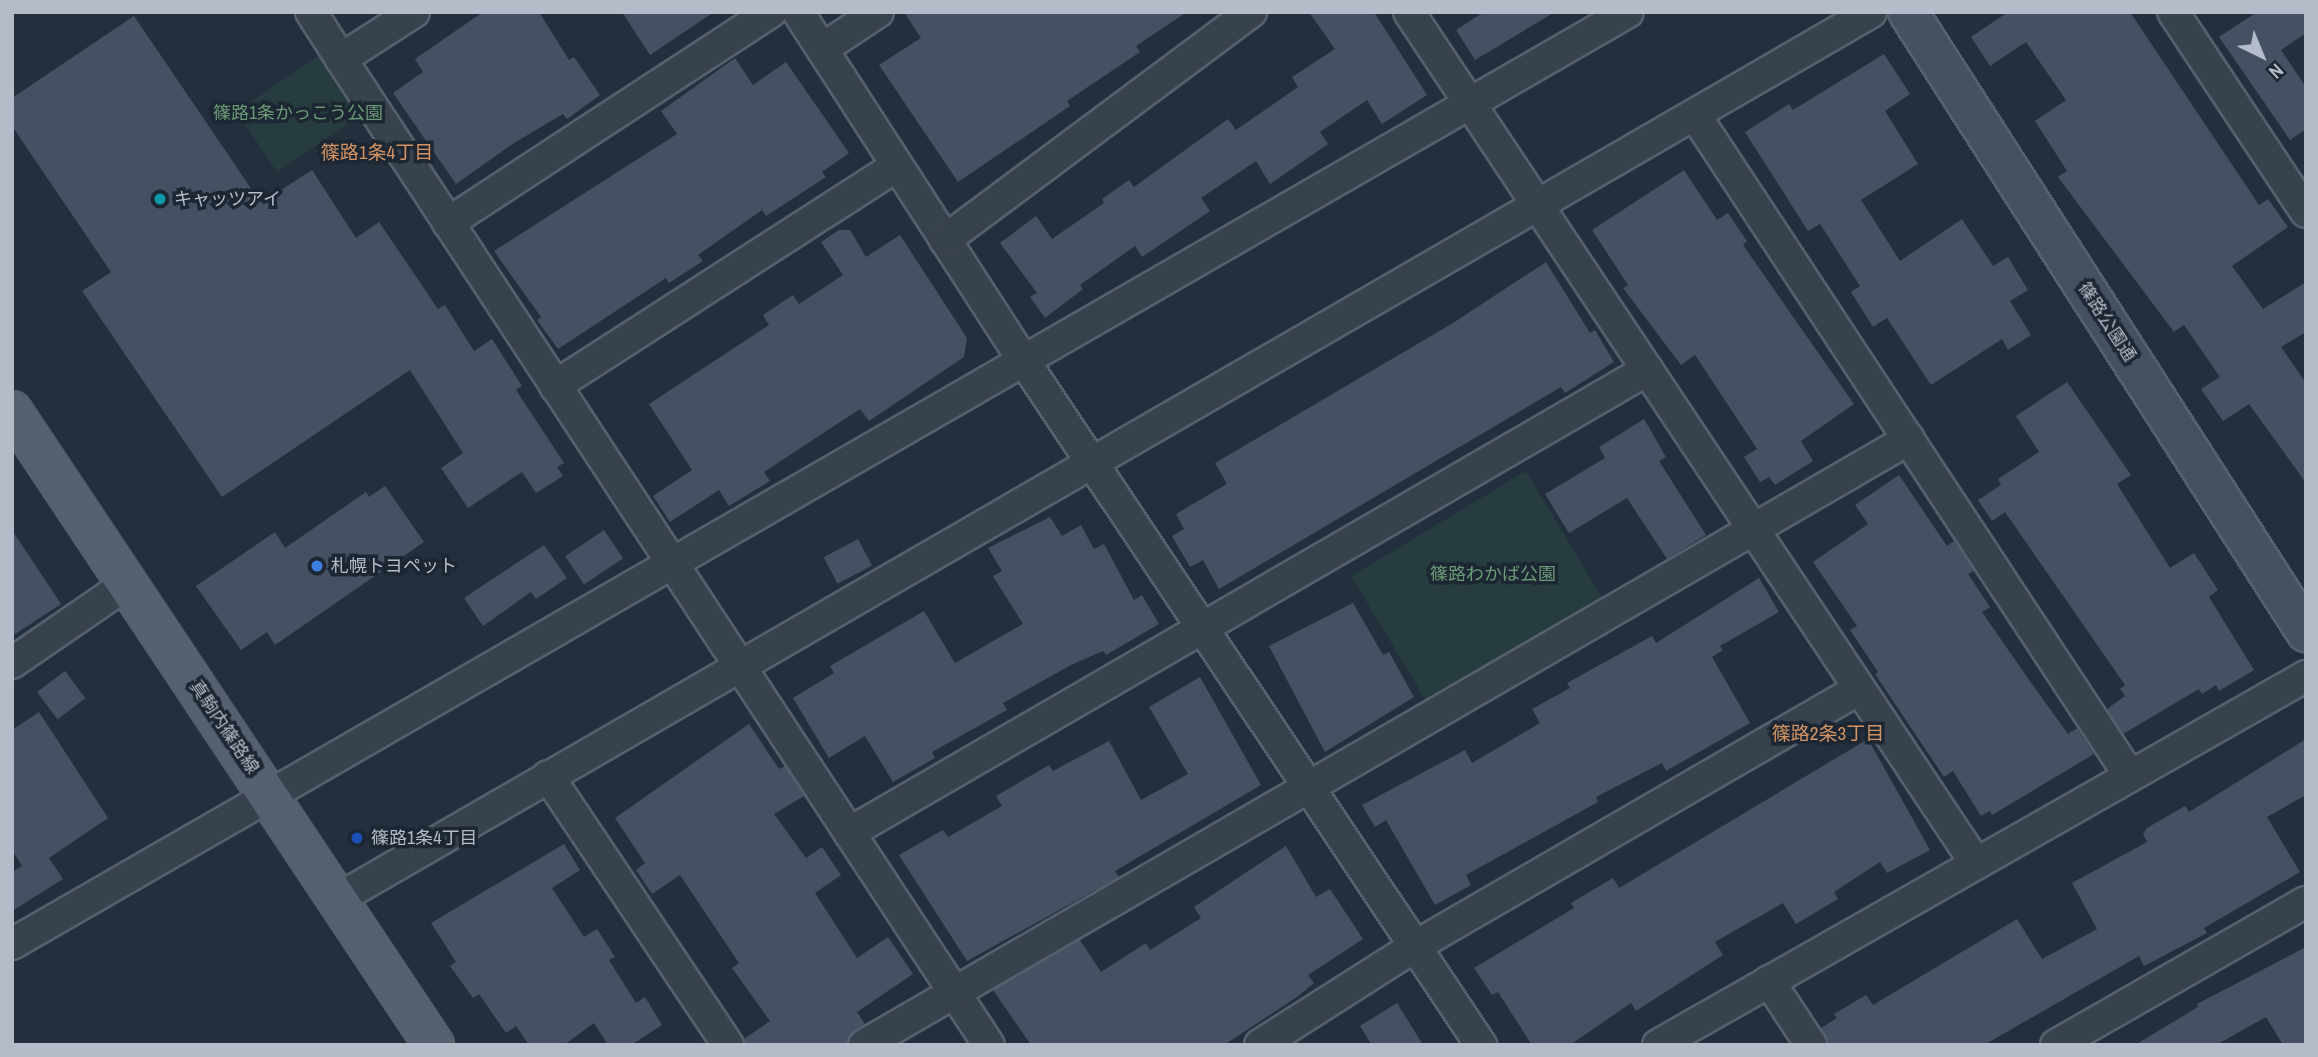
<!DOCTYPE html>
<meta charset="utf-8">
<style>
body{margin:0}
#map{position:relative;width:2318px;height:1057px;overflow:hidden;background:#242f3e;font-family:"Archivo Narrow","Noto Sans JP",sans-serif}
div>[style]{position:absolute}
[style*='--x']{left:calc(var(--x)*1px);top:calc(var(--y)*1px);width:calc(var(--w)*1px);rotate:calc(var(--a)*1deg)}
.green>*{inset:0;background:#263c3f;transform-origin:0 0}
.building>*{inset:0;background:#455162;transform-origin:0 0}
.roads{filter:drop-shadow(2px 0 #565f6c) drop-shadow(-2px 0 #565f6c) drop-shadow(0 2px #565f6c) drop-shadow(0 -2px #565f6c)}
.street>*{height:30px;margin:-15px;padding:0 15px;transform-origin:15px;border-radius:15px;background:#38414e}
.secondary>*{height:38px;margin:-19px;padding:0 19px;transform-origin:19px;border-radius:19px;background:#465061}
.primary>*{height:38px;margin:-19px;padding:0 19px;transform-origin:19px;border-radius:19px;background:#56606e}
.dots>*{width:19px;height:19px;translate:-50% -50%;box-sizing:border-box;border:4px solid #1d2633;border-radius:50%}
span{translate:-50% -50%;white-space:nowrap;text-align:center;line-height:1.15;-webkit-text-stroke:7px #1d2633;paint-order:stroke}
.park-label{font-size:18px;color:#6b9a76}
.poi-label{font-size:18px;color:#b4bcc9}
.left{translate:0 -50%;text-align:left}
.street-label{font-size:18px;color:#b4bcc9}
.neighbourhood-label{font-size:19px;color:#d59563}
.frame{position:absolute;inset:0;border:14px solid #b4bcc9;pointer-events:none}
.north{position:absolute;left:2227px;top:21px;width:70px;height:70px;-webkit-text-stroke:5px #1d2633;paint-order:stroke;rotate:137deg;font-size:19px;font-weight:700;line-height:28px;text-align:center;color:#b4bcc9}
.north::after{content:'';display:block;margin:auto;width:24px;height:32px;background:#b4bcc9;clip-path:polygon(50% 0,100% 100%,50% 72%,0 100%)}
</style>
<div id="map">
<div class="green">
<i style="left:320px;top:55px;width:73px;height:101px;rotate:56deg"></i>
<i style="left:1526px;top:471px;width:147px;height:204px;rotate:59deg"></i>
</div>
<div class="building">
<i style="clip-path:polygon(483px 12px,539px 12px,569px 60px,574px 57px,600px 95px,567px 119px,563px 114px,514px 143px,456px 184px,393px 93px,423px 72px,415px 59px)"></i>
<i style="clip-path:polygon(622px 12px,714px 12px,650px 55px)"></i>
<i style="clip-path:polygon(904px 12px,1187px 12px,1136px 46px,1140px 52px,1067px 101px,1070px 106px,958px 182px,879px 65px,921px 38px)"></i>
<i style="clip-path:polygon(1309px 12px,1374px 12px,1427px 95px,1382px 124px,1367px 100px,1320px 132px,1328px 144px,1270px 184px,1256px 161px,1201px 198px,1210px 211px,1142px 257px,1135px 246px,1080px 285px,1083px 289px,1045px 318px,1030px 297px,1037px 293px,1000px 243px,1036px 216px,1052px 239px,1104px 203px,1102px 199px,1129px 180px,1134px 187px,1228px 119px,1236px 130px,1298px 87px,1292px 77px,1335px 49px)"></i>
<i style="clip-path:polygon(1484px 12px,1555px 12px,1475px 60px,1456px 30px)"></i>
<i style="clip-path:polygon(2008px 12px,2130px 12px,2259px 205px,2268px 199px,2288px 227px,2232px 266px,2263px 309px,2306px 282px,2306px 332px,2281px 347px,2306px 383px,2306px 483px,2249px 404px,2223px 421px,2201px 389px,2220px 377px,2184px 325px,2174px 332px,2058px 177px,2067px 171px,2035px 121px,2066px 100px,2026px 42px,1990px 66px,1971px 37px)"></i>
<i style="clip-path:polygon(2257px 12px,2306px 12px,2306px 33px,2281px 50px,2306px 87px,2306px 129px,2290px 140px,2219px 37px)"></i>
<i style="clip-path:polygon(134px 16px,261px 203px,312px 170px,356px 238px,379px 222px,438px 309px,445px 305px,474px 351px,492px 339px,522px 386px,516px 390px,564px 463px,557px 467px,563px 476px,536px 493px,522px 472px,468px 508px,441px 468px,463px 453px,410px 370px,222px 497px,82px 291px,111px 272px,12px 126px,12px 98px)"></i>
<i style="clip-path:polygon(1884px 54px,1910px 94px,1885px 111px,1918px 164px,1861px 200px,1900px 261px,1962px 219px,1993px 266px,2008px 257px,2028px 290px,2010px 301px,2031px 335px,2008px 350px,2002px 339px,1931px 385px,1887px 318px,1873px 327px,1851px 292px,1860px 286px,1820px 224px,1808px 231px,1745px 132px,1789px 104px,1793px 110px)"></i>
<i style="clip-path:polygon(735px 58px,753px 85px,786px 62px,849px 153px,822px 172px,826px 177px,766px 216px,762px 210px,698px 255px,703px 261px,669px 283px,666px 278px,558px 349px,537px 320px,541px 317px,494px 251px,677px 134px,661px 111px)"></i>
<i style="clip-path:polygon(1684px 170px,1717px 220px,1728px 213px,1747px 241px,1743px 245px,1854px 404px,1801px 441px,1813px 461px,1775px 485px,1769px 477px,1760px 482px,1744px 457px,1757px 449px,1695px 355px,1681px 365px,1623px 288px,1628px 285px,1592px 230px)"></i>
<i style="clip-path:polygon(839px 230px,850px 230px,866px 257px,900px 235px,967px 338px,964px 357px,869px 421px,860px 409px,764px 472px,770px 481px,729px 506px,719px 490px,670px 522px,653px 496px,692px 470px,649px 404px,769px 325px,763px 315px,793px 295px,799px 304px,843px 275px,821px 242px)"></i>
<i style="clip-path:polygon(1546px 262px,1590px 333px,1595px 330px,1614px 362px,1565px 393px,1561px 387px,1219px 589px,1203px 560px,1190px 567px,1172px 536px,1184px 529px,1176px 514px,1227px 484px,1215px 463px,1453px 323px)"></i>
<i style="clip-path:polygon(2067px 382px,2131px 475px,2117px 484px,2170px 568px,2194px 553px,2218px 590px,2209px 597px,2254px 670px,2219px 691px,2216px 685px,2202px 694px,2199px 689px,2123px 734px,2107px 709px,2125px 696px,2120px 689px,2125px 685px,2005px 512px,1992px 521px,1978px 500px,2001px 485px,1998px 479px,2039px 452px,2016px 416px)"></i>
<i style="clip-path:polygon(1644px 419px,1666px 457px,1659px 461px,1706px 535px,1667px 559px,1627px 498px,1569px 533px,1545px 494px,1605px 458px,1599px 447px)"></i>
<i style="clip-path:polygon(1899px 475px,1947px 546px,1954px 541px,1974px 571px,1968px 574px,1990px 607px,1982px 612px,2027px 677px,2068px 734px,2077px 728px,2094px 754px,1992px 815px,1990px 811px,1981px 816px,1953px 771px,1944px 777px,1875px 674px,1878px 672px,1850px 630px,1857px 626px,1813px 562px,1868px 524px,1855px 505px)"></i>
<i style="clip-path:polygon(385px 486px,424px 542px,275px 645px,267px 632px,241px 650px,196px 586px,275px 532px,285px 548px,366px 492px,369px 497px)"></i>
<i style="clip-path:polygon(1050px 517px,1062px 536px,1081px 525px,1094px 549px,1104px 544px,1134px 600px,1142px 595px,1159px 624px,1106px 655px,1103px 651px,1071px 665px,1003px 703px,1007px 710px,932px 752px,935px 758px,893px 782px,865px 736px,829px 758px,793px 698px,834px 673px,830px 666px,924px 611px,955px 663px,1023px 624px,993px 576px,1002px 571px,988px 548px)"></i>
<i style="clip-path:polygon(12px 530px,61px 604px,12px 636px)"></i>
<i style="left:604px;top:530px;width:34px;height:47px;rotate:56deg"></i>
<i style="left:858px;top:539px;width:30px;height:39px;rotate:62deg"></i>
<i style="clip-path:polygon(544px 545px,567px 578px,536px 599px,531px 592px,483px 626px,464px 598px)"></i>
<i style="clip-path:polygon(1759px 578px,1779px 612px,1720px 646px,1723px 650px,1712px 657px,1750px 723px,1666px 771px,1662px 763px,1596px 797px,1598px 802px,1466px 875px,1471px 885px,1435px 905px,1386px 820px,1375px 827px,1362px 805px,1465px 750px,1472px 763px,1540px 723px,1532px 709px,1570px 688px,1567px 683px,1652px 636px,1656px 643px)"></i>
<i style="clip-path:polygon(1353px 603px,1383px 655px,1389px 652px,1414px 697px,1325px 752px,1269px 646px)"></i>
<i style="left:65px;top:671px;width:34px;height:35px;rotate:53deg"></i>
<i style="clip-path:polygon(1200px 677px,1261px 785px,1115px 871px,1119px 877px,967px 961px,899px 855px,943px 830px,948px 837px,1002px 806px,996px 796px,1049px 765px,1053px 771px,1109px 741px,1141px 800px,1188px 774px,1149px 707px)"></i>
<i style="clip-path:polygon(39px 712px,108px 818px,49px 858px,63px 879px,12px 911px,12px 872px,22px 866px,12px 850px,12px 730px)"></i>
<i style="clip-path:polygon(749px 724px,779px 769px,785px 766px,804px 796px,774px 814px,806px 858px,822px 847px,841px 875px,815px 893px,857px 958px,888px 937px,913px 974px,857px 1012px,865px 1024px,849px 1036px,847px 1045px,745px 1045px,744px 1039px,770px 1021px,732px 968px,739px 963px,680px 875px,652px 894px,636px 870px,645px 863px,615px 818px)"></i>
<i style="clip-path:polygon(1868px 739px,1930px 850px,1887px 873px,1880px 862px,1834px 892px,1838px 899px,1796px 924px,1783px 903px,1715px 942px,1723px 955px,1636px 1011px,1631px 1003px,1570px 1045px,1532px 1045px,1498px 992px,1492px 995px,1474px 968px,1574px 908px,1571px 903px,1613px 878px,1619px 888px)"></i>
<i style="clip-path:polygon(2306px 739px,2306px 795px,2267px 817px,2300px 872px,2204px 928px,2207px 933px,2144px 966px,2139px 956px,1984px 1045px,1828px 1045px,1821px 1028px,1837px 1018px,1834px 1014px,1866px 995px,1873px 1005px,2017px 919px,2042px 959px,2097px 929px,2072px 883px,2147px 842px,2143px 834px,2147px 828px,2185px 806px,2189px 812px)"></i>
<i style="clip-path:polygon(564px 844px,580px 870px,552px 888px,584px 937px,597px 929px,615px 957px,609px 960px,636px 1003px,645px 997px,662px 1025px,631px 1045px,608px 1045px,594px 1023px,564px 1045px,529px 1045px,516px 1026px,506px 1033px,479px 994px,473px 998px,450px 966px,456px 962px,431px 923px)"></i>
<i style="clip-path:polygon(1286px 846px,1316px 897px,1330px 889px,1363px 939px,1308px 975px,1314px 983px,1297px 997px,1224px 1045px,1031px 1045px,993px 990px,1080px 940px,1101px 972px,1146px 943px,1150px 950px,1201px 918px,1194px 907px)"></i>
<i style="clip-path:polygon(2306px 947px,2306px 1045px,2283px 1045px,2266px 1017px,2216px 1045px,2135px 1045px,2198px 1007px,2197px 1004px)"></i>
<i style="clip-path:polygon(1397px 1003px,1423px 1045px,1372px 1045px,1360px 1026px)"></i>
</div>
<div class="roads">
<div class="street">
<i style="--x:311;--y:12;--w:56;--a:57.4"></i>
<i style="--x:414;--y:12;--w:87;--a:147.2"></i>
<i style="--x:341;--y:59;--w:1180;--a:56.69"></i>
<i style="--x:798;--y:12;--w:416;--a:57.1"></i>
<i style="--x:1024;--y:361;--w:823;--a:56.25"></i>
<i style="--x:1409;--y:12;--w:1021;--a:56.34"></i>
<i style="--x:2173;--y:12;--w:240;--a:56.4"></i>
<i style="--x:822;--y:49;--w:67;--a:-33.5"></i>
<i style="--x:1695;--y:115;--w:791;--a:56.65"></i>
<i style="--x:448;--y:223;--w:386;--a:-33.2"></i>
<i style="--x:945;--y:240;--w:382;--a:-36.7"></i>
<i style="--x:555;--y:386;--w:407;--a:-32.8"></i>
<i style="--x:12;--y:663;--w:140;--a:-34.5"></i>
<i style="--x:548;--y:776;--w:324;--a:56.2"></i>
<i style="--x:849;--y:833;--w:923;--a:-30.12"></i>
<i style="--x:338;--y:899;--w:1771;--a:-30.05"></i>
<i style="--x:12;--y:944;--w:1865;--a:-29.97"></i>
<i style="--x:1769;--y:981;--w:77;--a:56.7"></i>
<i style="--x:864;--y:1045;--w:1208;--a:-30.11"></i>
<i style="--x:1260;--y:1045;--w:183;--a:-32.5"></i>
<i style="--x:1414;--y:947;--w:514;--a:-30.1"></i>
<i style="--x:1658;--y:1045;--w:746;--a:-29.66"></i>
<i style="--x:2056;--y:1045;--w:288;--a:-29.8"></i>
</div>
<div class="secondary">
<i style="--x:1908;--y:12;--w:737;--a:57.3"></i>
</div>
<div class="primary">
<i style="--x:12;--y:411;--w:762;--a:56.35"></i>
</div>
</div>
<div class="dots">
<i style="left:160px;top:199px;background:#0f9aa8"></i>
<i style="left:317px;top:566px;background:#3f7fe0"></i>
<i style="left:357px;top:838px;background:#1a4fb4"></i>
</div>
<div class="park-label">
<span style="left:298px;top:113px">篠路1条かっこう公園</span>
<span style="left:1493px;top:574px">篠路わかば公園</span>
</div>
<div class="poi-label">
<span class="left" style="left:174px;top:199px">キャッツアイ</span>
<span class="left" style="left:331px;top:566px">札幌トヨペット</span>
<span class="left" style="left:371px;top:838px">篠路1条4丁目</span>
</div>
<div class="street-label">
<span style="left:2107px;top:322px;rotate:57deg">篠路公園通</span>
<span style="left:224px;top:727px;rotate:56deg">真駒内篠路線</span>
</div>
<div class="neighbourhood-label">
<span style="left:377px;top:153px">篠路1条4丁目</span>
<span style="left:1828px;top:734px">篠路2条3丁目</span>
</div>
<div class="frame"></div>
<div class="north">N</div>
</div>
